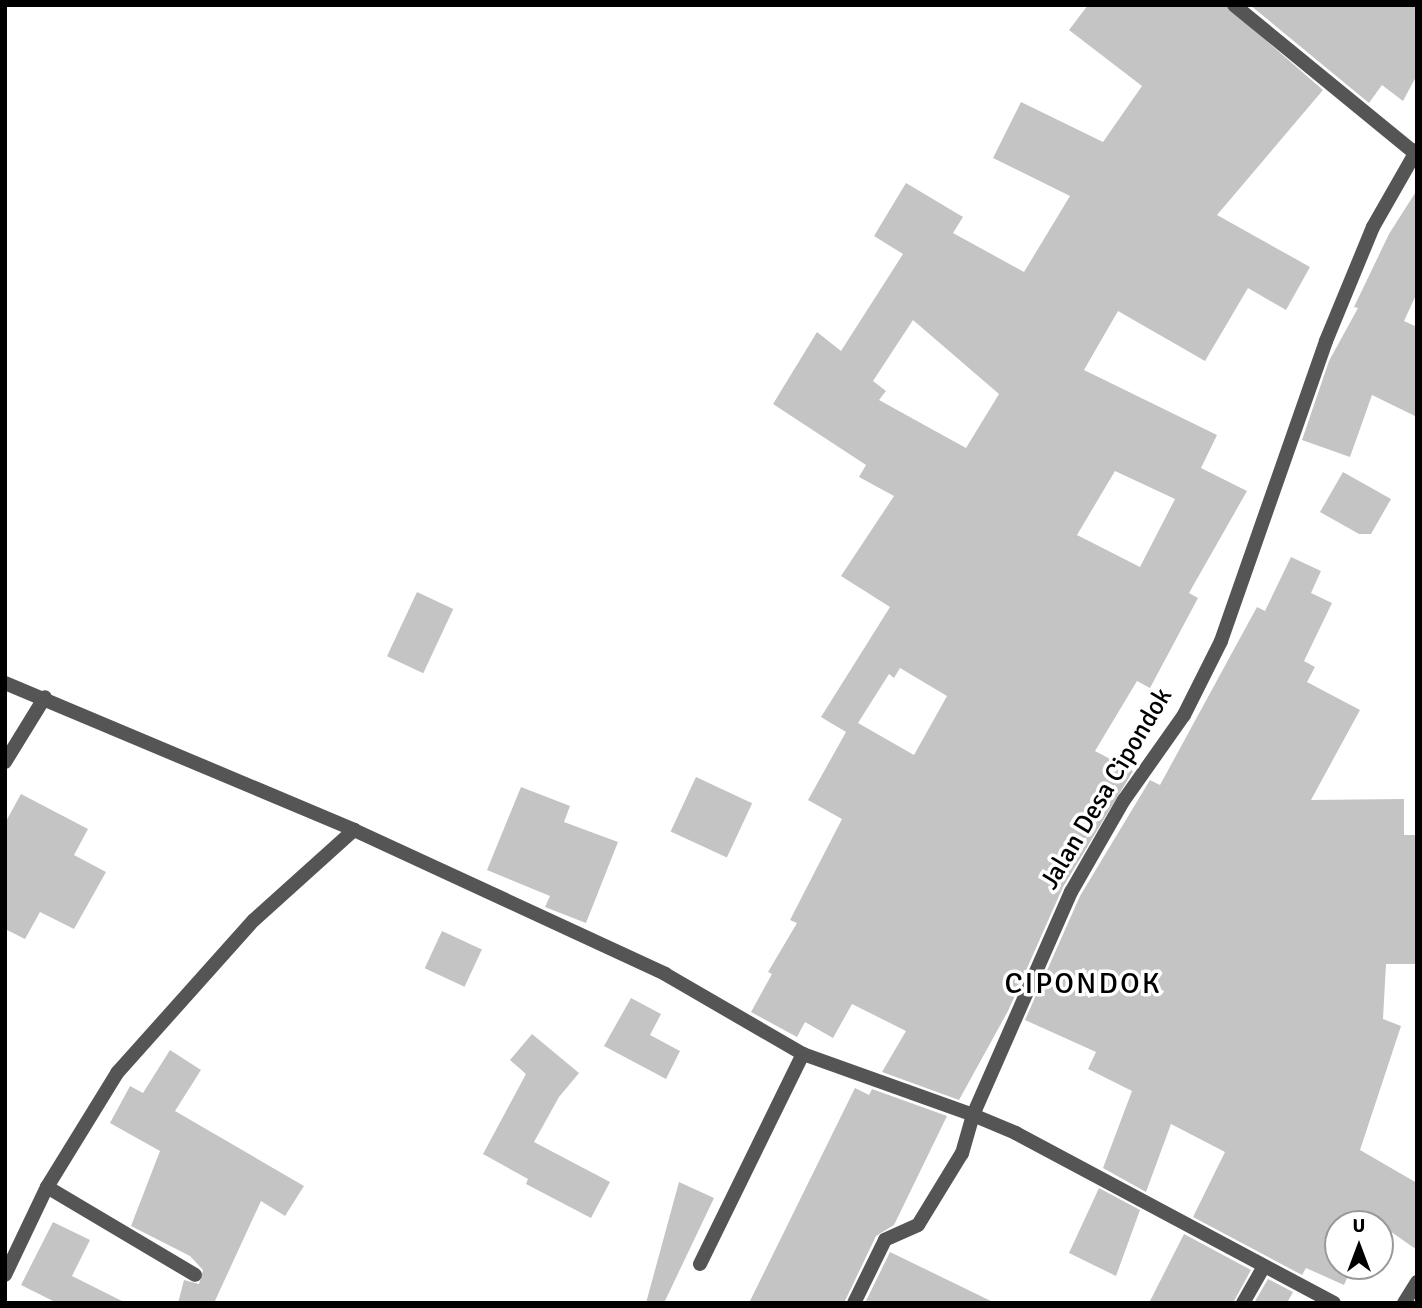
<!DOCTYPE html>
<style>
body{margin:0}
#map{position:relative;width:1422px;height:1308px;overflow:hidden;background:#fff;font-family:Signika,sans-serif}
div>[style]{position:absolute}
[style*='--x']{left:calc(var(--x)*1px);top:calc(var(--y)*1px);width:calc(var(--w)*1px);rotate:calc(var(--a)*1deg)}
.building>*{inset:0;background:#c4c4c4;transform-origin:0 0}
.street>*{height:14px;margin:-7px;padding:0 7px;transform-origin:7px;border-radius:7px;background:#555}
span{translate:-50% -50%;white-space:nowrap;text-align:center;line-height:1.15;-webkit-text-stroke:7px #fff;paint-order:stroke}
.street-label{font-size:26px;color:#000}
.quarter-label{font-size:30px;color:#000;letter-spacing:2px}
.frame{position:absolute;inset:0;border:7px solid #000;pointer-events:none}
.north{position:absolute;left:1324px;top:1210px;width:70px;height:70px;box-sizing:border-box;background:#fff;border:2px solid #999;border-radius:50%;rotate:0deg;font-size:19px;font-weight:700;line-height:28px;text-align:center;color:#000}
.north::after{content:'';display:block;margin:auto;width:24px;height:32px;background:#000;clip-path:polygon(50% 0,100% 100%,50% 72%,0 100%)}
</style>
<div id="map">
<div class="building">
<i style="clip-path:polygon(evenodd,1088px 5px,1225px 5px,1323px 90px,1217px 215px,1310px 267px,1286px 310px,1248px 288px,1205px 361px,1118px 311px,1084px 370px,1217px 435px,1201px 468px,1247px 491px,1189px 593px,1198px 598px,1150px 688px,1137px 681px,1095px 751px,1133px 771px,1063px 887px,1008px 1011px,959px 1100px,882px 1072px,906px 1031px,852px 1004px,833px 1038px,805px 1022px,797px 1037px,751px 1012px,772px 974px,768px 972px,797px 923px,790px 920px,842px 819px,808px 800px,846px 732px,821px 717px,890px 607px,841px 576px,894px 496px,859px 477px,866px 465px,773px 404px,817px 332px,841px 351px,903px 254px,874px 236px,906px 183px,963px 217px,953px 233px,1024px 272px,1070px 196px,993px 158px,1021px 102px,1103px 142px,1142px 86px,1069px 30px,1088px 5px,913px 320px,999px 394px,966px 448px,879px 400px,886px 391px,873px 381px,913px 320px,1088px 5px,1115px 471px,1175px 499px,1140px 567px,1077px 535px,1115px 471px,1088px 5px,900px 668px,947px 696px,914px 755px,858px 723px,889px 674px,894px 678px,900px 668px)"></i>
<i style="clip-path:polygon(1250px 5px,1417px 5px,1417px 75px,1403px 101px,1382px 85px,1369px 103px)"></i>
<i style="clip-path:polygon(1417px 190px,1417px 293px,1404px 321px,1417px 327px,1417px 417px,1372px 395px,1350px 457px,1302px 440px,1329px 361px,1358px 308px,1354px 307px,1389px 234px)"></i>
<i style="clip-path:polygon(1343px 472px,1391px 499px,1371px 534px,1359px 534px,1320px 512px)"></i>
<i style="clip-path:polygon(1291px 557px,1321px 571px,1311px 593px,1332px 603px,1304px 661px,1315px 667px,1307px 682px,1360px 710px,1311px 800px,1404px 799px,1404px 835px,1417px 835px,1417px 964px,1386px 964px,1383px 1019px,1401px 1026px,1360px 1150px,1417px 1183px,1417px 1250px,1380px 1224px,1338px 1224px,1338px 1266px,1352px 1266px,1344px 1285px,1306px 1268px,1302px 1275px,1193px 1217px,1225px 1152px,1171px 1124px,1146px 1192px,1103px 1168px,1132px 1091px,1088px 1069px,1096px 1052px,1025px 1020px,1080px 896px,1150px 780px,1160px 785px,1257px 607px,1265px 611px)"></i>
<i style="left:417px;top:592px;width:40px;height:71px;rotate:25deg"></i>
<i style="left:696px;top:777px;width:62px;height:60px;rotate:25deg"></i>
<i style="clip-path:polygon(521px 787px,570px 806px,564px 822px,618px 842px,586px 923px,545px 907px,550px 896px,487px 870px)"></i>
<i style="clip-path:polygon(21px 794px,88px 829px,74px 855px,106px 872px,74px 929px,40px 912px,25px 939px,5px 929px,5px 823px)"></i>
<i style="left:442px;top:931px;width:44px;height:41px;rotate:25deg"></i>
<i style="clip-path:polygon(631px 998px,661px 1014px,650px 1035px,680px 1051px,666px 1079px,604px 1046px)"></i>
<i style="clip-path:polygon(532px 1034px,579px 1073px,559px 1097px,534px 1142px,610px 1182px,591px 1218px,526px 1184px,528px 1179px,483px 1154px,526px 1074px,510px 1060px)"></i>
<i style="clip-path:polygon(170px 1050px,201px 1070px,175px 1111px,304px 1186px,285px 1216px,261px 1201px,214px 1303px,178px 1303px,184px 1280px,199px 1284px,203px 1270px,190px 1256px,131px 1226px,160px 1151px,110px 1123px,130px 1086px,143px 1093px)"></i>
<i style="clip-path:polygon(855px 1088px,869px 1095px,872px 1089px,947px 1116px,894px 1225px,876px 1236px,844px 1303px,749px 1303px)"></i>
<i style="clip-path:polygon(679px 1182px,714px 1198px,664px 1303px,646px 1303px)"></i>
<i style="clip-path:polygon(1099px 1188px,1140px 1210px,1116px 1276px,1069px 1253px)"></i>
<i style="clip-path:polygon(53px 1222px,90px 1240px,72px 1276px,126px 1303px,57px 1303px,21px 1285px)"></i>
<i style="clip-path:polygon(1184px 1234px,1251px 1270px,1233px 1303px,1149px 1303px)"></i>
<i style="clip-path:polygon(890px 1252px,995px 1303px,865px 1303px)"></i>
<i style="clip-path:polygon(1268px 1279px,1293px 1292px,1287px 1303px,1254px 1303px)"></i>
</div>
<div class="street">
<i style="--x:1234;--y:5;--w:234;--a:39.3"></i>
<i style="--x:5;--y:683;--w:379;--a:22.8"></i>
<i style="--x:354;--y:830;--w:343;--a:24.8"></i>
<i style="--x:665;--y:974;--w:160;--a:30.1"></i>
<i style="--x:803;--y:1054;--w:181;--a:19.7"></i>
<i style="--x:973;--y:1115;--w:40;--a:106"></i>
<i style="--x:962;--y:1153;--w:84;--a:121.4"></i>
<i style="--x:918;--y:1225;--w:36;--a:156"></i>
<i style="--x:885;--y:1240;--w:70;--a:116.2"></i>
<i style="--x:5;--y:762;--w:76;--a:-58.4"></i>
<i style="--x:47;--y:1187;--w:172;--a:30.7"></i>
<i style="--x:700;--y:1264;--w:234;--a:-63.9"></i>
<i style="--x:5;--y:1275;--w:98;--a:-64.5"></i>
<i style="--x:47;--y:1187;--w:134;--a:-58.4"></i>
<i style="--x:117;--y:1073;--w:205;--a:-48.2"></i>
<i style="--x:254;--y:920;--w:135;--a:-42"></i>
<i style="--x:1243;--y:1303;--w:40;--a:-60.3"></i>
<i style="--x:1334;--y:1303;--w:361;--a:-151.9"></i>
<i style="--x:1016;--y:1133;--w:47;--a:-157.3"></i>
<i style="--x:973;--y:1115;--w:244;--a:-66.3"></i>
<i style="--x:1071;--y:892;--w:106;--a:-60.1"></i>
<i style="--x:1124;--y:800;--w:104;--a:-54.8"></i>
<i style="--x:1184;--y:715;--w:83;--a:-63.4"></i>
<i style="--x:1221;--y:641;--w:318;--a:-70.7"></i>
<i style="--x:1326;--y:341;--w:123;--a:-67.6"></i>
<i style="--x:1373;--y:227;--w:89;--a:-60.3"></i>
<i style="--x:1404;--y:1303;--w:25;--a:-58"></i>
</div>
<div class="street-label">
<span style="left:1107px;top:789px;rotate:-59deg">Jalan Desa Cipondok</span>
</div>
<div class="quarter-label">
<span style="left:1083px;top:984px">CIPONDOK</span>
</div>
<div class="frame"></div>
<div class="north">U</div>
</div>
